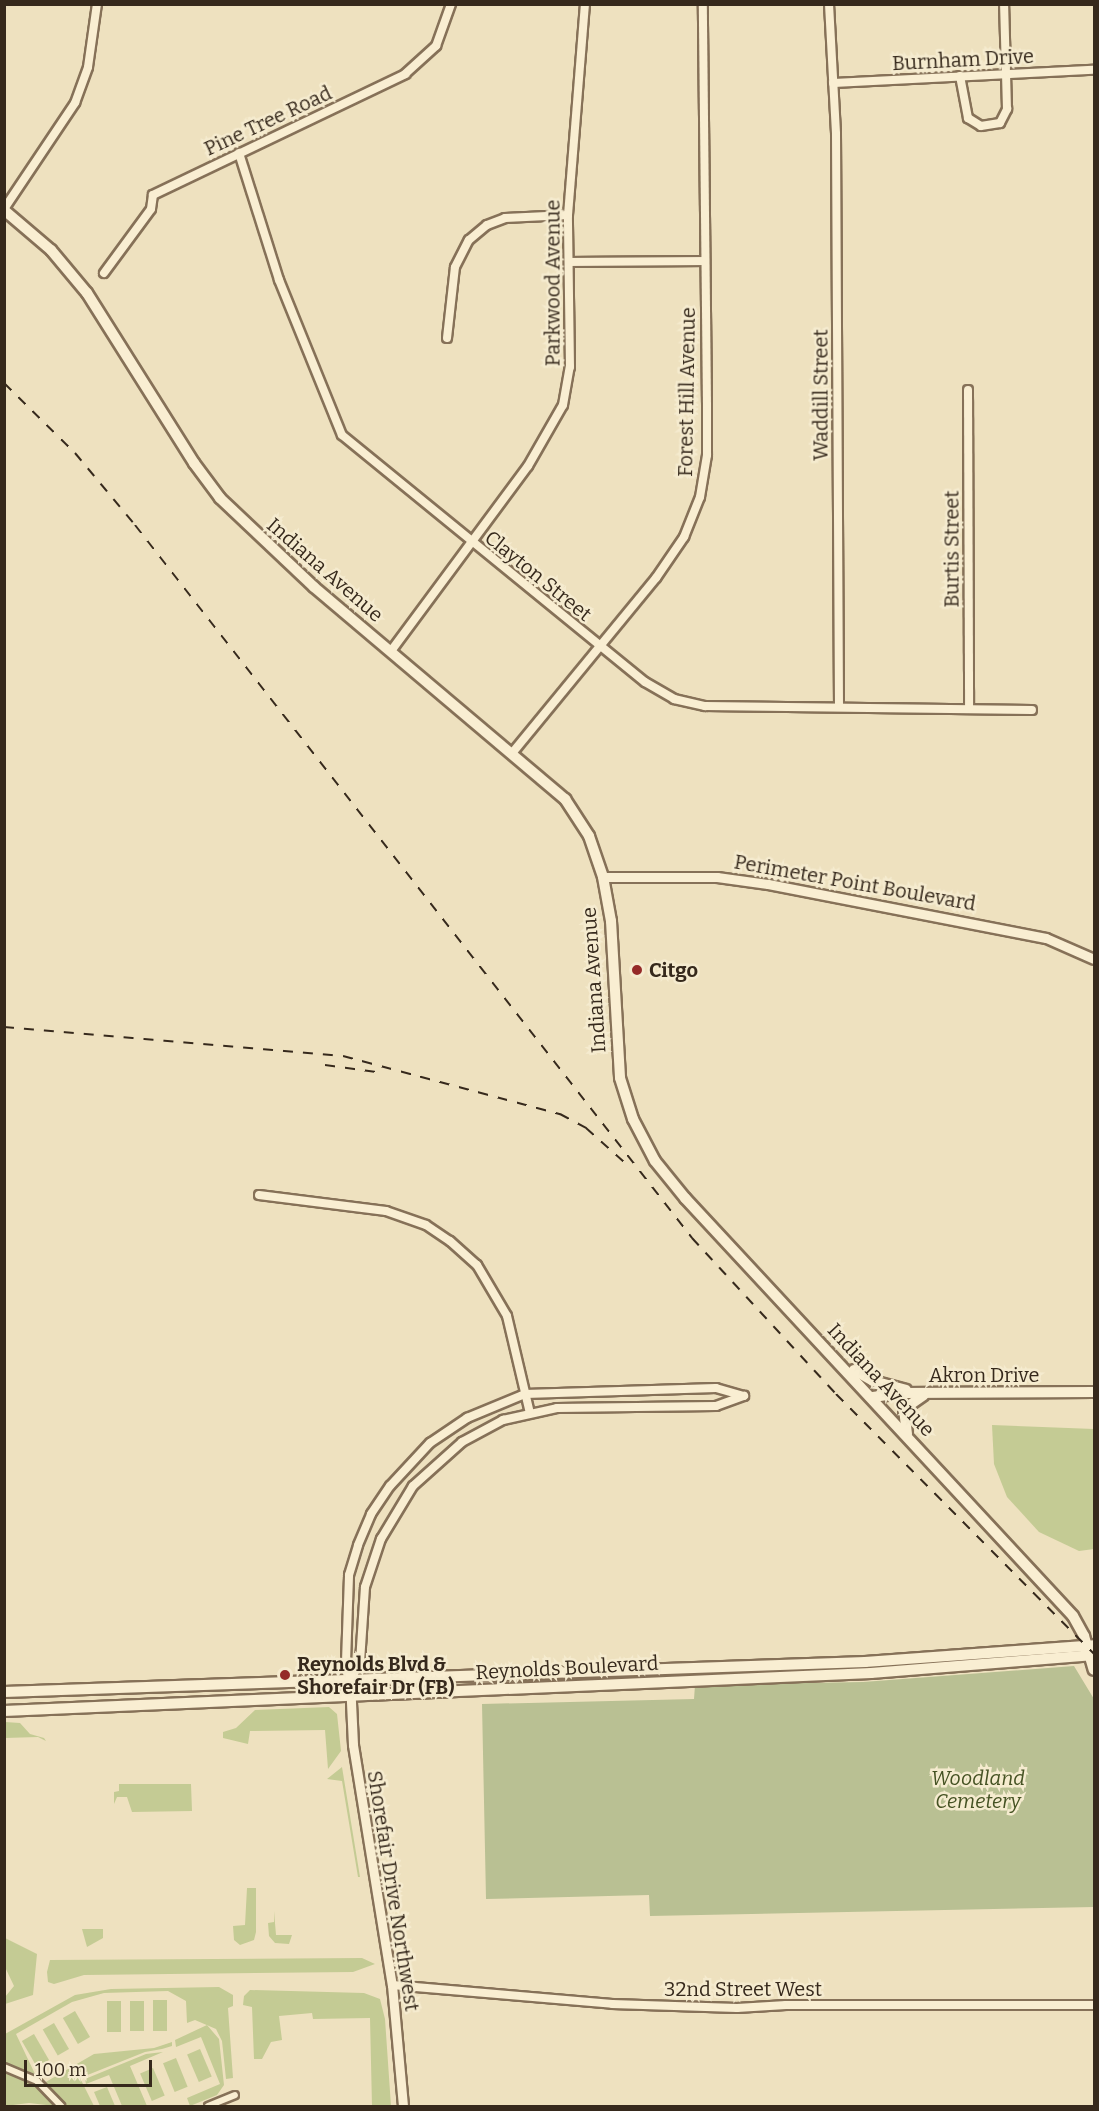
<!DOCTYPE html>
<style>
body{margin:0}
#map{position:relative;width:1099px;height:2111px;overflow:hidden;background:#eee1bf;font-family:Bitter,serif}
div>[style]{position:absolute}
[style*='--x']{left:calc(var(--x)*1px);top:calc(var(--y)*1px);width:calc(var(--w)*1px);rotate:calc(var(--a)*1deg)}
.green>*{inset:0;background:#c4cb94;transform-origin:0 0}
.cemetery>*{inset:0;background:#b9c093}
.roads{filter:drop-shadow(2px 0 #867158) drop-shadow(-2px 0 #867158) drop-shadow(0 2px #867158) drop-shadow(0 -2px #867158)}
.pedestrian>*{height:6px;margin:-3px;padding:0 3px;transform-origin:3px;border-radius:3px;background:#f9eed2}
.minor>*{height:8px;margin:-4px;padding:0 4px;transform-origin:4px;border-radius:4px;background:#f9eed2}
.tertiary>*{height:9px;margin:-4.5px;padding:0 4.5px;transform-origin:4.5px;border-radius:4.5px;background:#f9eed2}
.secondary>*{height:10px;margin:-5px;padding:0 5px;transform-origin:5px;border-radius:5px;background:#f9eed2}
.rail>*{height:2px;margin-top:-1px;transform-origin:0;background:repeating-linear-gradient(90deg,#36291c 0 10px,transparent 0 20px)}
.dots>*{width:16px;height:16px;translate:-50% -50%;box-sizing:border-box;border:3px solid #f5ebcf;border-radius:50%}
span{translate:-50% -50%;white-space:nowrap;text-align:center;line-height:1.15;-webkit-text-stroke:5px #f5ebcf;paint-order:stroke}
.street-label{font-size:20px;color:#36291c}
.poi-label{font-size:20px;color:#36291c;font-weight:700}
.left{translate:0 -50%;text-align:left}
.park-label{font-size:20px;color:#455223;font-style:italic}
.frame{position:absolute;inset:0;border:6px solid #36291c;pointer-events:none}
.scale{position:absolute;left:24px;top:2060px;width:128px;height:27px;box-sizing:border-box;border:3px solid #36291c;border-top:0;padding-left:8px;font-size:18px;line-height:21px;white-space:nowrap;color:#36291c;-webkit-text-stroke:4px #f5ebcf;paint-order:stroke}
</style>
<div id="map">
<div class="green">
<i style="clip-path:polygon(992px 1425px,1094px 1429px,1094px 1549px,1079px 1551px,1039px 1532px,1007px 1497px,994px 1464px)"></i>
<i style="clip-path:polygon(329px 1707px,337px 1714px,341px 1751px,328px 1769px,325px 1730px,250px 1731px,248px 1744px,223px 1738px,223px 1732px,236px 1728px,255px 1710px)"></i>
<i style="clip-path:polygon(5px 1722px,20px 1723px,30px 1734px,44px 1738px,46px 1741px,38px 1737px,5px 1738px)"></i>
<i style="clip-path:polygon(342px 1767px,360px 1877px,358px 1877px,342px 1781px,327px 1779px)"></i>
<i style="clip-path:polygon(119px 1784px,191px 1784px,192px 1811px,132px 1812px,127px 1797px,117px 1797px,114px 1804px,114px 1792px,119px 1791px)"></i>
<i style="clip-path:polygon(247px 1888px,256px 1888px,256px 1932px,254px 1940px,240px 1945px,234px 1940px,233px 1926px,245px 1925px)"></i>
<i style="clip-path:polygon(274px 1911px,276px 1935px,292px 1935px,289px 1944px,275px 1943px,269px 1936px,268px 1923px,274px 1922px)"></i>
<i style="clip-path:polygon(82px 1929px,103px 1929px,103px 1938px,87px 1947px)"></i>
<i style="clip-path:polygon(5px 1938px,37px 1954px,33px 1995px,5px 2004px,5px 1997px,14px 1986px,5px 1967px)"></i>
<i style="clip-path:polygon(362px 1958px,375px 1964px,353px 1972px,84px 1975px,54px 1984px,48px 1982px,47px 1972px,50px 1960px)"></i>
<i style="clip-path:polygon(219px 1987px,233px 1995px,233px 2006px,228px 2008px,233px 2078px,226px 2079px,222px 2041px,216px 2029px,195px 2020px,187px 2023px,186px 2001px,168px 1991px,104px 1993px,72px 2002px,16px 2034px,35px 2074px,5px 2063px,5px 2034px,75px 1995px,111px 1989px)"></i>
<i style="clip-path:polygon(250px 1990px,364px 1993px,380px 1999px,385px 2019px,391px 2106px,372px 2106px,370px 2018px,313px 2019px,312px 2013px,279px 2016px,282px 2040px,271px 2042px,262px 2059px,254px 2059px,252px 2007px,243px 2005px,244px 1996px)"></i>
<i style="left:153px;top:2000px;width:14px;height:31px"></i>
<i style="left:121px;top:2001px;width:31px;height:14px;rotate:90deg"></i>
<i style="left:130px;top:2001px;width:14px;height:30px"></i>
<i style="left:75px;top:2011px;width:30px;height:14px;rotate:60deg"></i>
<i style="left:54px;top:2023px;width:30px;height:13px;rotate:60deg"></i>
<i style="clip-path:polygon(207px 2025px,219px 2039px,224px 2085px,217px 2095px,190px 2106px,187px 2098px,220px 2084px,201px 2037px,176px 2047px,175px 2040px)"></i>
<i style="left:34px;top:2034px;width:30px;height:14px;rotate:60deg"></i>
<i style="clip-path:polygon(172px 2042px,172px 2046px,162px 2049px,145px 2052px,80px 2078px,94px 2106px,65px 2106px,44px 2083px,94px 2054px,154px 2048px)"></i>
<i style="left:200px;top:2049px;width:30px;height:14px;rotate:67deg"></i>
<i style="clip-path:polygon(163px 2052px,130px 2066px,147px 2106px,122px 2106px,109px 2075px,86px 2084px,85px 2079px,146px 2054px)"></i>
<i style="left:176px;top:2058px;width:31px;height:14px;rotate:68deg"></i>
<i style="left:153px;top:2068px;width:30px;height:14px;rotate:67deg"></i>
<i style="clip-path:polygon(5px 2072px,35px 2086px,55px 2106px,29px 2103px,5px 2106px)"></i>
<i style="clip-path:polygon(107px 2087px,115px 2106px,100px 2106px,94px 2092px)"></i>
</div>
<div class="cemetery">
<i style="clip-path:polygon(1074px 1666px,1094px 1699px,1094px 1907px,650px 1916px,649px 1895px,486px 1899px,482px 1704px,694px 1699px,695px 1685px,863px 1682px)"></i>
</div>
<div class="roads">
<div class="pedestrian">
<i style="--x:4;--y:2067;--w:36;--a:23"></i>
<i style="--x:37;--y:2081;--w:35;--a:46"></i>
<i style="--x:208;--y:2106;--w:29;--a:-22"></i>
</div>
<div class="minor">
<i style="--x:829;--y:4;--w:130;--a:86.9"></i>
<i style="--x:836;--y:134;--w:572;--a:89.7"></i>
<i style="--x:960;--y:76;--w:43;--a:79.2"></i>
<i style="--x:968;--y:118;--w:15;--a:32"></i>
<i style="--x:981;--y:126;--w:19;--a:-9"></i>
<i style="--x:1000;--y:123;--w:16;--a:-63"></i>
<i style="--x:1007;--y:109;--w:105;--a:-91.6"></i>
<i style="--x:833;--y:83;--w:261;--a:-2.9"></i>
<i style="--x:239;--y:153;--w:133;--a:72.5"></i>
<i style="--x:279;--y:280;--w:167;--a:67.9"></i>
<i style="--x:342;--y:435;--w:391;--a:39.2"></i>
<i style="--x:645;--y:682;--w:34;--a:30"></i>
<i style="--x:674;--y:699;--w:32;--a:13"></i>
<i style="--x:705;--y:706;--w:327;--a:0.7"></i>
<i style="--x:4;--y:209;--w:128;--a:-56.2"></i>
<i style="--x:75;--y:103;--w:38;--a:-70"></i>
<i style="--x:88;--y:67;--w:64;--a:-81.9"></i>
<i style="--x:570;--y:262;--w:134;--a:-0.4"></i>
<i style="--x:104;--y:273;--w:79;--a:-53.7"></i>
<i style="--x:151;--y:209;--w:14;--a:-82"></i>
<i style="--x:153;--y:195;--w:280;--a:-25.6"></i>
<i style="--x:405;--y:74;--w:42;--a:-42.1"></i>
<i style="--x:436;--y:46;--w:45;--a:-70.3"></i>
<i style="--x:447;--y:338;--w:71;--a:-83.6"></i>
<i style="--x:455;--y:267;--w:30;--a:-63"></i>
<i style="--x:469;--y:240;--w:23;--a:-40"></i>
<i style="--x:487;--y:225;--w:19;--a:-21"></i>
<i style="--x:505;--y:218;--w:63;--a:-2.7"></i>
<i style="--x:968;--y:390;--w:318;--a:89.8"></i>
<i style="--x:391;--y:651;--w:230;--a:-53.5"></i>
<i style="--x:528;--y:466;--w:70;--a:-60.2"></i>
<i style="--x:563;--y:405;--w:39;--a:-80"></i>
<i style="--x:570;--y:367;--w:152;--a:-90.8"></i>
<i style="--x:568;--y:215;--w:212;--a:-85.4"></i>
<i style="--x:513;--y:752;--w:225;--a:-50.6"></i>
<i style="--x:656;--y:578;--w:50;--a:-55.7"></i>
<i style="--x:684;--y:537;--w:43;--a:-68.2"></i>
<i style="--x:700;--y:497;--w:43;--a:-80.5"></i>
<i style="--x:707;--y:455;--w:50;--a:-90"></i>
<i style="--x:707;--y:405;--w:401;--a:-90.6"></i>
<i style="--x:259;--y:1195;--w:128;--a:7.2"></i>
<i style="--x:386;--y:1211;--w:42;--a:19.3"></i>
<i style="--x:426;--y:1225;--w:29;--a:34"></i>
<i style="--x:450;--y:1241;--w:36;--a:42"></i>
<i style="--x:477;--y:1265;--w:59;--a:59.5"></i>
<i style="--x:507;--y:1316;--w:100;--a:76.7"></i>
<i style="--x:350;--y:1681;--w:19;--a:-102"></i>
<i style="--x:346;--y:1662;--w:87;--a:-88"></i>
<i style="--x:349;--y:1575;--w:31;--a:-73"></i>
<i style="--x:358;--y:1545;--w:34;--a:-67"></i>
<i style="--x:371;--y:1514;--w:34;--a:-56"></i>
<i style="--x:390;--y:1486;--w:59;--a:-47.1"></i>
<i style="--x:430;--y:1443;--w:45;--a:-34"></i>
<i style="--x:467;--y:1418;--w:63;--a:-22.5"></i>
<i style="--x:525;--y:1394;--w:191;--a:-1.8"></i>
<i style="--x:716;--y:1388;--w:29;--a:16"></i>
<i style="--x:350;--y:1681;--w:21;--a:-62"></i>
<i style="--x:360;--y:1662;--w:75;--a:-86.2"></i>
<i style="--x:365;--y:1587;--w:51;--a:-71.6"></i>
<i style="--x:381;--y:1539;--w:62;--a:-58.9"></i>
<i style="--x:413;--y:1486;--w:66;--a:-41.9"></i>
<i style="--x:462;--y:1442;--w:47;--a:-28.2"></i>
<i style="--x:503;--y:1420;--w:55;--a:-12.5"></i>
<i style="--x:557;--y:1408;--w:159;--a:-0.7"></i>
<i style="--x:716;--y:1406;--w:30;--a:-20"></i>
<i style="--x:392;--y:1985;--w:221;--a:4.9"></i>
<i style="--x:612;--y:2004;--w:125;--a:1.8"></i>
<i style="--x:737;--y:2008;--w:49;--a:-3.5"></i>
<i style="--x:786;--y:2005;--w:308;--a:0"></i>
</div>
<div class="tertiary">
<i style="--x:603;--y:877;--w:114;--a:0"></i>
<i style="--x:717;--y:877;--w:51;--a:7.8"></i>
<i style="--x:768;--y:884;--w:283;--a:11"></i>
<i style="--x:1046;--y:938;--w:52;--a:23.6"></i>
<i style="--x:350;--y:1681;--w:64;--a:87.3"></i>
<i style="--x:353;--y:1745;--w:243;--a:80.8"></i>
<i style="--x:392;--y:1985;--w:121;--a:84.8"></i>
</div>
<div class="secondary">
<i style="--x:4;--y:210;--w:62;--a:40.4"></i>
<i style="--x:51;--y:250;--w:56;--a:50.1"></i>
<i style="--x:87;--y:293;--w:201;--a:57.8"></i>
<i style="--x:194;--y:463;--w:44;--a:53.4"></i>
<i style="--x:220;--y:498;--w:129;--a:43.4"></i>
<i style="--x:314;--y:587;--w:329;--a:40.2"></i>
<i style="--x:565;--y:799;--w:44;--a:57"></i>
<i style="--x:589;--y:836;--w:43;--a:71.1"></i>
<i style="--x:603;--y:877;--w:45;--a:79.7"></i>
<i style="--x:611;--y:921;--w:157;--a:86.7"></i>
<i style="--x:620;--y:1078;--w:43;--a:72.4"></i>
<i style="--x:633;--y:1119;--w:47;--a:62.4"></i>
<i style="--x:655;--y:1161;--w:48;--a:51"></i>
<i style="--x:685;--y:1198;--w:570;--a:47.13"></i>
<i style="--x:1073;--y:1616;--w:23;--a:61"></i>
<i style="--x:1084;--y:1636;--w:35;--a:74"></i>
<i style="--x:854;--y:1370;--w:22;--a:30"></i>
<i style="--x:873;--y:1381;--w:34;--a:15"></i>
<i style="--x:873;--y:1397;--w:30;--a:-8"></i>
<i style="--x:903;--y:1393;--w:191;--a:-0.3"></i>
<i style="--x:907;--y:1434;--w:25;--a:-97"></i>
<i style="--x:904;--y:1409;--w:24;--a:-35"></i>
<i style="--x:4;--y:1692;--w:862;--a:-2"></i>
<i style="--x:865;--y:1662;--w:230;--a:-4.2"></i>
<i style="--x:4;--y:1711;--w:868;--a:-2.51"></i>
<i style="--x:871;--y:1673;--w:224;--a:-4.6"></i>
</div>
</div>
<div class="rail">
<i style="--x:4;--y:383;--w:100;--a:44.6"></i>
<i style="--x:75;--y:453;--w:94;--a:50.2"></i>
<i style="--x:135;--y:525;--w:905;--a:52"></i>
<i style="--x:692;--y:1238;--w:212;--a:47.3"></i>
<i style="--x:836;--y:1394;--w:366;--a:45.2"></i>
<i style="--x:4;--y:1027;--w:340;--a:4.9"></i>
<i style="--x:343;--y:1056;--w:225;--a:15"></i>
<i style="--x:560;--y:1114;--w:30;--a:28"></i>
<i style="--x:586;--y:1128;--w:51;--a:41.8"></i>
<i style="--x:325;--y:1065;--w:59;--a:7.9"></i>
</div>
<div class="dots">
<i style="left:637px;top:970px;background:#952a28"></i>
<i style="left:285px;top:1675px;background:#952a28"></i>
</div>
<div class="street-label">
<span style="left:963px;top:60px;rotate:-3deg">Burnham Drive</span>
<span style="left:268px;top:121px;rotate:-25deg">Pine Tree Road</span>
<span style="left:553px;top:283px;rotate:-90deg">Parkwood Avenue</span>
<span style="left:687px;top:392px;rotate:-89deg">Forest Hill Avenue</span>
<span style="left:821px;top:395px;rotate:-90deg">Waddill Street</span>
<span style="left:952px;top:549px;rotate:-90deg">Burtis Street</span>
<span style="left:325px;top:570px;rotate:41deg">Indiana Avenue</span>
<span style="left:538px;top:576px;rotate:39deg">Clayton Street</span>
<span style="left:855px;top:883px;rotate:10deg">Perimeter Point Boulevard</span>
<span style="left:594px;top:980px;rotate:-94deg">Indiana Avenue</span>
<span style="left:984px;top:1375px">Akron Drive</span>
<span style="left:881px;top:1380px;rotate:47deg">Indiana Avenue</span>
<span style="left:567px;top:1668px;rotate:-3deg">Reynolds Boulevard</span>
<span style="left:393px;top:1891px;rotate:81deg">Shorefair Drive Northwest</span>
<span style="left:743px;top:1989px">32nd Street West</span>
</div>
<div class="poi-label">
<span class="left" style="left:649px;top:970px">Citgo</span>
<span class="left" style="left:297px;top:1676px">Reynolds Blvd &amp;<br>Shorefair Dr (FB)</span>
</div>
<div class="park-label">
<span style="left:978px;top:1790px">Woodland<br>Cemetery</span>
</div>
<div class="frame"></div>
<div class="scale">100 m</div>
</div>
